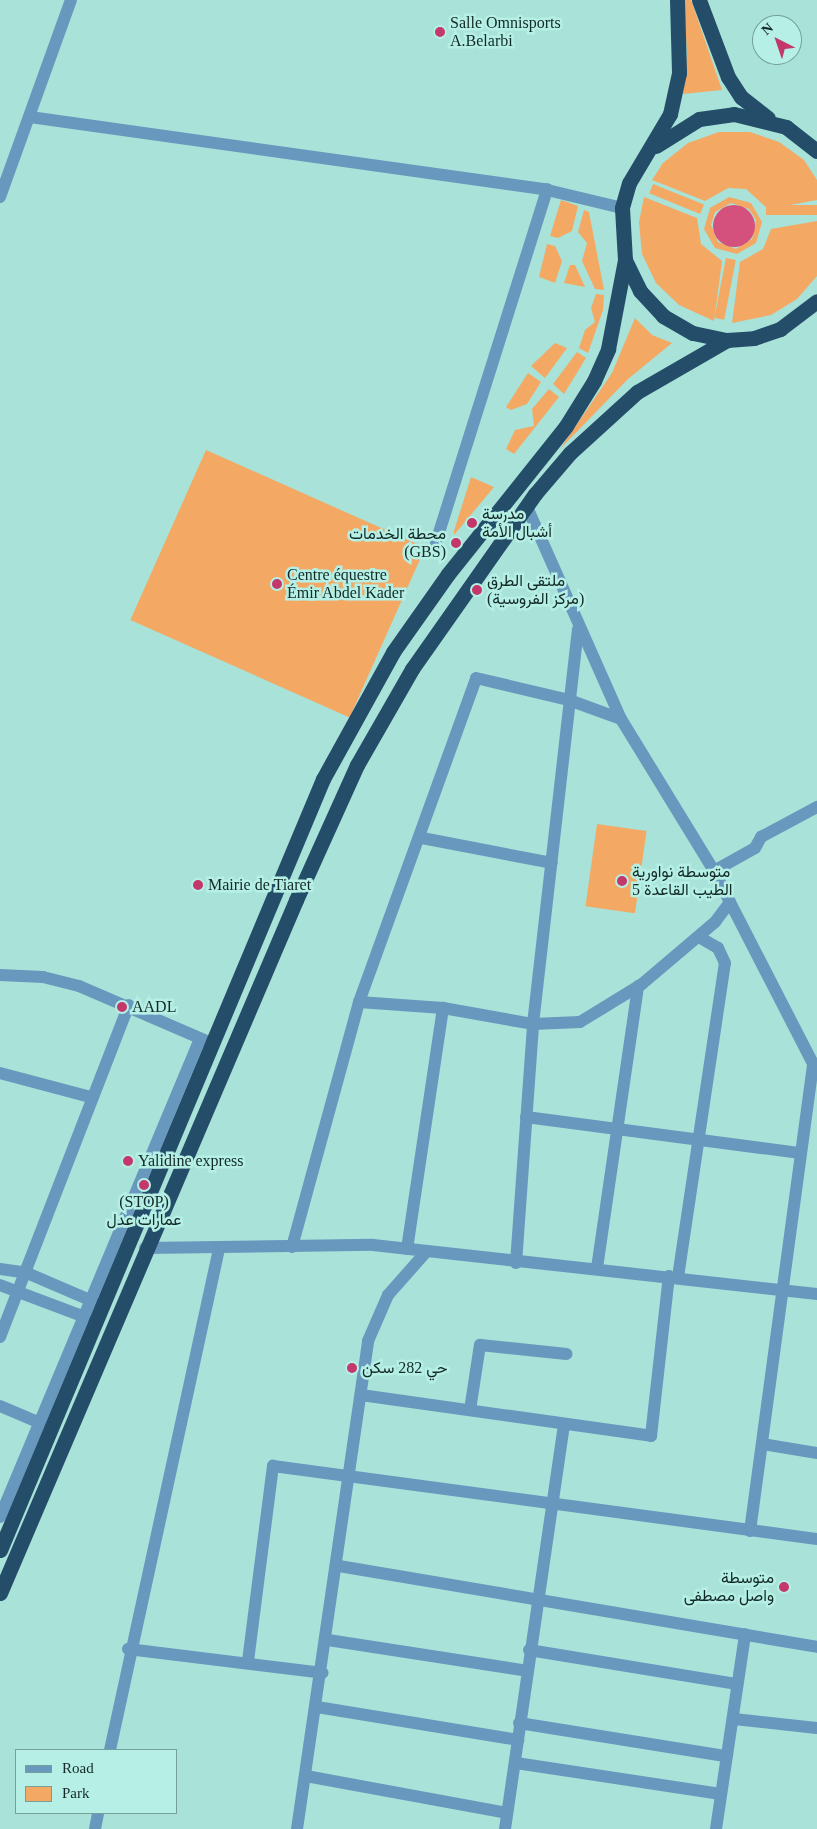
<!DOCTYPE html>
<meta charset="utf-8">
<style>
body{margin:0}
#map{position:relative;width:817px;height:1829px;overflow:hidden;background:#a8e2d8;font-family:"Times New Roman",Vazirmatn,serif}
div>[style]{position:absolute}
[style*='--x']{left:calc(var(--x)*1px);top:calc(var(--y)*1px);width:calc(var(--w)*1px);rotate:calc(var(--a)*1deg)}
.green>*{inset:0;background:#f3a964;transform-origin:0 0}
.water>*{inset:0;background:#d4517d}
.round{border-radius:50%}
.minor>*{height:12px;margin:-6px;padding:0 6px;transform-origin:6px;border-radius:6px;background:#6898be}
.highway>*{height:15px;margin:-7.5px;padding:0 7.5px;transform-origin:7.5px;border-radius:7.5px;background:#244d6a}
.dots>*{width:14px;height:14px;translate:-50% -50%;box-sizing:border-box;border:2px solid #b5efe5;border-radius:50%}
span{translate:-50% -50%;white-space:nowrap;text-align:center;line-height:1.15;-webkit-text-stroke:5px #b5efe5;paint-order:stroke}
.poi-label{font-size:16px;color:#132a26}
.left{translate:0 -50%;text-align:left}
.right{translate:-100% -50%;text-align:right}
.legend{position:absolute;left:15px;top:1749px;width:162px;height:65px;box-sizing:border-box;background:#b5efe5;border:1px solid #74a099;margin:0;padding:6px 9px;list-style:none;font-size:15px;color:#132a26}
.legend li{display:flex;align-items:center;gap:10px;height:25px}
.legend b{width:25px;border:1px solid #74a099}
.north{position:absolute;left:752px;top:15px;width:50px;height:50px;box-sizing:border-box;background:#b5efe5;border:1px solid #74a099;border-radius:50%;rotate:319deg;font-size:14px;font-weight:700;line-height:20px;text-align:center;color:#132a26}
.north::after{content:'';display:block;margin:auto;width:18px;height:22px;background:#c3376b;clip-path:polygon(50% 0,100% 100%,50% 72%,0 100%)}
</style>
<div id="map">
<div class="green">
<i style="clip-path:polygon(684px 0,691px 0,722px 90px,683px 94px,687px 54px)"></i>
<i style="clip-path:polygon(719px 132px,750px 132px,779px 142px,804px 160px,817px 180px,817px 200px,768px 209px,746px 189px,728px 188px,705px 201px,652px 180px,663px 163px,688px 143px)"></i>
<i style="left:653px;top:184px;width:55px;height:10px;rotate:22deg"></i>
<i style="clip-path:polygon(644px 197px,697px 218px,701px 244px,722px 261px,714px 321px,679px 305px,656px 283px,642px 254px,639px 222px)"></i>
<i style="clip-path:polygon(evenodd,729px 197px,751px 203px,762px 222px,756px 243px,737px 254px,715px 248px,704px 229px,710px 208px,729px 197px,731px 203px,749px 209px,756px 220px,752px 239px,736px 249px,718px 242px,711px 225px,715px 212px,731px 203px)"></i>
<i style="clip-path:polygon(561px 200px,578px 206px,572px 231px,558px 238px,550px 236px)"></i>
<i style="left:817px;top:205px;width:10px;height:51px;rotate:90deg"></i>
<i style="clip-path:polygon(584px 210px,589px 212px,604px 290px,595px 289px,582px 261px,587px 243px,578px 232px)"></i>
<i style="clip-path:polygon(817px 221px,817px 276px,797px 299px,771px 315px,732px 323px,740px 262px,763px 249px,771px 229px)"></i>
<i style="clip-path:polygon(547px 244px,555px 246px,562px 261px,555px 283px,539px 277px)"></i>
<i style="left:726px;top:258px;width:10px;height:61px;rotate:11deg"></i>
<i style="clip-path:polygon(570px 265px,575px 265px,585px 287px,564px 283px)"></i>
<i style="clip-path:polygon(596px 294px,604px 295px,603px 310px,588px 353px,579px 348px,585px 330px,595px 322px,591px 308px)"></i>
<i style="clip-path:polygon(635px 318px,652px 335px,672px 343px,628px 379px,560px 449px,612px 373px)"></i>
<i style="clip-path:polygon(555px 343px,567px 348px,545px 378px,531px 366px)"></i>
<i style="clip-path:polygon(577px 352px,586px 358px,564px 394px,553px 384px)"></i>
<i style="clip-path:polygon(528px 373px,541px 382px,527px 404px,511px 410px,506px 407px)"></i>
<i style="clip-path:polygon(549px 389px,559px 397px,514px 454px,506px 449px,515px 430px,534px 426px,532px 409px)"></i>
<i style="left:206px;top:450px;width:240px;height:186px;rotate:24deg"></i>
<i style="clip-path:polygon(471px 477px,494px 487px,454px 535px,454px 531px)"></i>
<i style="left:597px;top:824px;width:50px;height:83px;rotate:8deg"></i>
</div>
<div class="water">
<i class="round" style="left:713px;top:205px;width:42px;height:42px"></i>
</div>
<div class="minor">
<i style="--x:30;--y:117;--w:518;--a:7.99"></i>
<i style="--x:543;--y:189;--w:81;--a:13.5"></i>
<i style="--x:0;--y:197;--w:209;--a:-70.2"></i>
<i style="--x:527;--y:507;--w:232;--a:66.1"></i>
<i style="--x:621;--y:719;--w:178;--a:58.5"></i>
<i style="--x:714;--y:871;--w:217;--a:62.8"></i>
<i style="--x:813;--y:1064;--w:4;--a:0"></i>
<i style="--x:436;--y:542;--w:370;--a:-72.5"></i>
<i style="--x:422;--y:838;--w:132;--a:10.9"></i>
<i style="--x:714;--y:871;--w:47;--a:-29.3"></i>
<i style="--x:755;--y:848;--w:13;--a:-61"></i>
<i style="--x:761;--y:837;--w:64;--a:-28.2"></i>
<i style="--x:0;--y:975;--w:43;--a:2.7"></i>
<i style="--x:43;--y:977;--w:37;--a:14"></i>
<i style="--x:79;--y:986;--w:139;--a:23.3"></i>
<i style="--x:359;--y:1002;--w:84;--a:4.1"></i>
<i style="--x:443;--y:1008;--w:91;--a:10.1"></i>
<i style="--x:533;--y:1024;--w:47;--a:-2.4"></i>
<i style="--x:580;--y:1022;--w:73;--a:-31.5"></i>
<i style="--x:642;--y:984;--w:96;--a:-40.3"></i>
<i style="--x:715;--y:922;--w:25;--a:-53"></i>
<i style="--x:0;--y:1073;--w:93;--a:14.9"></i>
<i style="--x:526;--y:1117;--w:277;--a:7.5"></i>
<i style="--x:292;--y:1247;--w:254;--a:-74.7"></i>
<i style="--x:359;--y:1002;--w:344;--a:-70.1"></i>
<i style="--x:476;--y:678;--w:96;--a:13.3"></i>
<i style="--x:569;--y:700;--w:55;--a:20.1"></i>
<i style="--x:145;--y:1248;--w:228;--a:-0.8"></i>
<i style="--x:373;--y:1245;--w:447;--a:6.3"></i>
<i style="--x:407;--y:1249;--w:244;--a:-81.5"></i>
<i style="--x:516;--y:1263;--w:240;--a:-85.9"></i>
<i style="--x:533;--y:1024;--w:397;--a:-83.5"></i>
<i style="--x:597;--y:1268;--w:285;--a:-81.7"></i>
<i style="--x:0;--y:1269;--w:27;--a:8"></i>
<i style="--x:27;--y:1273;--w:71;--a:23.3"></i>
<i style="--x:678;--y:1277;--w:317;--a:-81.5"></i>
<i style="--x:725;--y:963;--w:17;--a:-115"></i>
<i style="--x:718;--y:948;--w:22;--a:-150"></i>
<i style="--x:0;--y:1285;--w:91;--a:20.6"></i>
<i style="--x:0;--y:1337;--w:356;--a:-68.8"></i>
<i style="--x:361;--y:1395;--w:293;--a:8"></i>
<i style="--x:651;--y:1436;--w:161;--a:-83.6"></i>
<i style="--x:0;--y:1406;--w:43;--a:23"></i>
<i style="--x:470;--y:1410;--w:66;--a:-81.3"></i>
<i style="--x:480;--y:1345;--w:87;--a:5.9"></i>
<i style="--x:762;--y:1444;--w:56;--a:9.3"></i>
<i style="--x:0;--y:1517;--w:518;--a:-67.3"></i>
<i style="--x:750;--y:1531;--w:471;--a:-82.3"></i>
<i style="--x:339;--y:1566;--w:485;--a:9.6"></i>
<i style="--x:328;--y:1640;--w:202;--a:8.8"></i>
<i style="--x:128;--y:1649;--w:196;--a:7"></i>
<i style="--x:529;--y:1650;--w:211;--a:9.3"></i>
<i style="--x:248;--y:1661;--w:197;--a:-82.7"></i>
<i style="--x:273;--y:1466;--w:549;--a:7.64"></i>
<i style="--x:317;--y:1707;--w:204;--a:9.3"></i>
<i style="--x:734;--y:1719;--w:83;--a:6.2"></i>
<i style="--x:519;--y:1723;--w:210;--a:9.1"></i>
<i style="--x:110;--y:1750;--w:513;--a:-77.73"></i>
<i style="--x:516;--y:1763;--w:207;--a:8.6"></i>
<i style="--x:306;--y:1776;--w:204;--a:10.4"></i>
<i style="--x:95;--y:1829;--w:16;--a:-79"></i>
<i style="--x:297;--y:1829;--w:493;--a:-81.7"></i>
<i style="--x:368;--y:1341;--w:50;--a:-66.5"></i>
<i style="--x:388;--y:1295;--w:57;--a:-48.5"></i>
<i style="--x:505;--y:1829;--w:409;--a:-81.7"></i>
<i style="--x:716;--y:1829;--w:197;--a:-81.5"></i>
</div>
<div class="highway">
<i style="--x:677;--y:0;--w:73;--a:88.4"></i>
<i style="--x:679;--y:73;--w:42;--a:102.4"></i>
<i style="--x:670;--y:114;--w:80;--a:120.7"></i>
<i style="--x:629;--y:183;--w:26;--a:106"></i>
<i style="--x:622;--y:208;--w:52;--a:86.7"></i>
<i style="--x:625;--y:260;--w:34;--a:64"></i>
<i style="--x:640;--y:291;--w:34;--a:47"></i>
<i style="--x:663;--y:316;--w:34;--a:30"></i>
<i style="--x:693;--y:333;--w:35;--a:12"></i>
<i style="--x:727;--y:340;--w:27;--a:-4"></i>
<i style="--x:754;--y:338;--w:28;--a:-19"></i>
<i style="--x:780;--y:329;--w:46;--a:-37.1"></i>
<i style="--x:699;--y:0;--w:82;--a:69.4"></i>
<i style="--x:728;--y:77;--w:24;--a:57"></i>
<i style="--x:741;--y:97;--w:34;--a:38"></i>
<i style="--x:656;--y:146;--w:51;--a:-32.1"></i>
<i style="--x:699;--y:119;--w:35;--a:-8"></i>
<i style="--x:734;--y:114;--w:54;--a:14"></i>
<i style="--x:786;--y:127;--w:39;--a:38"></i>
<i style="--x:0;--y:1550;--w:836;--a:-67.27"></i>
<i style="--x:323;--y:779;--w:145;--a:-61.1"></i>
<i style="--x:393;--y:652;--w:95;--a:-54.8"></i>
<i style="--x:448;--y:574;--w:189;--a:-51.4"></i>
<i style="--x:566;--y:426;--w:53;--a:-58.1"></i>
<i style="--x:594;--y:381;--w:35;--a:-66"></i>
<i style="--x:608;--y:349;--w:91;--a:-79.2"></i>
<i style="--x:0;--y:1593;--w:754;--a:-66.87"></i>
<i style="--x:296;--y:900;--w:148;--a:-65.7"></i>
<i style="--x:357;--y:765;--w:111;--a:-60.2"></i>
<i style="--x:412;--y:669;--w:214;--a:-54.9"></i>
<i style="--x:535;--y:494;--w:54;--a:-49.5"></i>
<i style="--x:570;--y:453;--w:91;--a:-42.3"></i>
<i style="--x:637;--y:392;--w:104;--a:-30"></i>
</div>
<div class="dots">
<i style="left:440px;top:32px;background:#c3376b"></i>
<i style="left:472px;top:523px;background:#c3376b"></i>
<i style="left:456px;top:543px;background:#c3376b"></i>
<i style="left:277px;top:584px;background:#c3376b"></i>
<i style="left:477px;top:590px;background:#c3376b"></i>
<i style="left:622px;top:881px;background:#c3376b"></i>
<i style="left:198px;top:885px;background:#c3376b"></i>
<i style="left:122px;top:1007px;background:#c3376b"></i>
<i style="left:128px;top:1161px;background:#c3376b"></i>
<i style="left:144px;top:1185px;background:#c3376b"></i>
<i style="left:352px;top:1368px;background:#c3376b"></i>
<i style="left:784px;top:1587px;background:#c3376b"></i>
</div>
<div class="poi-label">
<span class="left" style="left:450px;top:32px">Salle Omnisports<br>A.Belarbi</span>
<span class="left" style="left:482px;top:523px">مدرسة<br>أشبال الأمة</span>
<span class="right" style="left:446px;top:543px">محطة الخدمات<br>(GBS)</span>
<span class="left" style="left:287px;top:584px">Centre équestre<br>Émir Abdel Kader</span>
<span class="left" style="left:487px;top:590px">ملتقى الطرق<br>(مركز الفروسية)</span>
<span class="left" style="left:632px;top:881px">متوسطة نواورية<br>الطيب القاعدة 5</span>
<span class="left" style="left:208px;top:885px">Mairie de Tiaret</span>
<span class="left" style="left:132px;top:1007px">AADL</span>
<span class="left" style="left:138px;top:1161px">Yalidine express</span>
<span style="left:144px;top:1211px">(STOP)<br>عمارات عدل</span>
<span class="left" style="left:362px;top:1368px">حي 282 سكن</span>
<span class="right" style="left:774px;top:1587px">متوسطة<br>واصل مصطفى</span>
</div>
<ul class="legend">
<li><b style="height:6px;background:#6898be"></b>Road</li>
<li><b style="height:14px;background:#f3a964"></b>Park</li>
</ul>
<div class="north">N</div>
</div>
